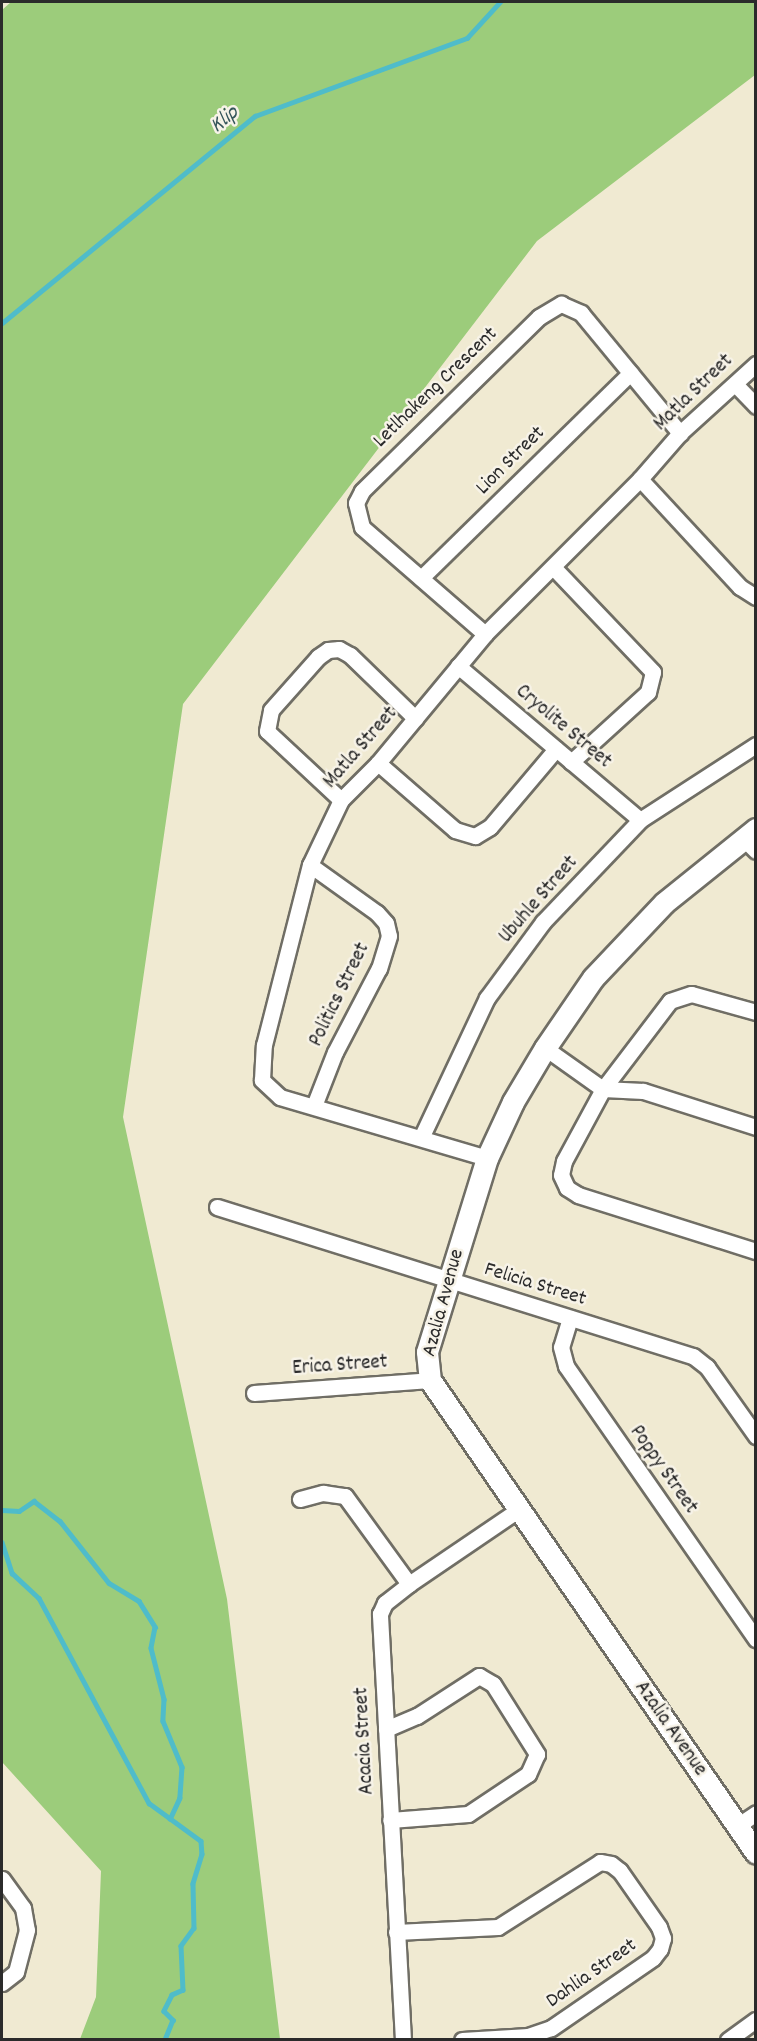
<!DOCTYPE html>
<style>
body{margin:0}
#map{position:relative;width:757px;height:2041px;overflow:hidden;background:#f0ead2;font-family:Dekko,sans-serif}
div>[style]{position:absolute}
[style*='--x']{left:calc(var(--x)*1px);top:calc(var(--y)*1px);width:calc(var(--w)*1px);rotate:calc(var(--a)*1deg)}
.green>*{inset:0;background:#9ccc7b}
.stream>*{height:4.5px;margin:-2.25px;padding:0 2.25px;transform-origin:2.25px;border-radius:2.25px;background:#4fbcca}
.roads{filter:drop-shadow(2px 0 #706e65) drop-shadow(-2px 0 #706e65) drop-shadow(0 2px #706e65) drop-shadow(0 -2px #706e65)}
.street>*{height:15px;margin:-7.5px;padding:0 7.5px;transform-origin:7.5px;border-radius:7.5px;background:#fff}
.secondary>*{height:21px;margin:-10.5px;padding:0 10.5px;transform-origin:10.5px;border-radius:10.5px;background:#fff}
span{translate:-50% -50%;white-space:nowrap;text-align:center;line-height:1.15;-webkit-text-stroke:5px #f7f3e8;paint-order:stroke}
.street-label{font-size:21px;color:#2b2b2b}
.water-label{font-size:22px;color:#36565b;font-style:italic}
.frame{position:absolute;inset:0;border:3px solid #2b2b2b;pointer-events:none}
</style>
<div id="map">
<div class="green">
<i style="clip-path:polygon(11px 2px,755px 2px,755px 75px,537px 241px,183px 704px,123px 1117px,227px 1599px,280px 2039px,80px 2039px,96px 1997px,101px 1871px,2px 1762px,2px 10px)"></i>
</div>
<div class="stream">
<i style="--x:2;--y:323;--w:327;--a:-39.3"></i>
<i style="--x:255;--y:116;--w:226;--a:-20.2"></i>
<i style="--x:467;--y:38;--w:49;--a:-47.5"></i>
<i style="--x:2;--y:1510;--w:17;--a:3"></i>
<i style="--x:19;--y:1511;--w:18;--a:-34"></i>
<i style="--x:34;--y:1501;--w:33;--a:38"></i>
<i style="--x:60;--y:1521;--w:79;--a:51.7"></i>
<i style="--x:109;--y:1583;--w:35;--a:31"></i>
<i style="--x:139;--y:1601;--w:31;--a:58"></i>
<i style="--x:155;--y:1627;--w:21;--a:101"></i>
<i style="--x:151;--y:1648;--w:53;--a:75.7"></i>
<i style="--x:164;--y:1699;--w:22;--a:93"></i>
<i style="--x:163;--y:1721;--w:50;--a:67.6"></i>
<i style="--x:182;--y:1767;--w:31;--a:94"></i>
<i style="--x:180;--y:1798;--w:23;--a:115"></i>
<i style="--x:2;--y:1542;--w:33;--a:72"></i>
<i style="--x:12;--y:1573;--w:37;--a:43"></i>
<i style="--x:39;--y:1598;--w:233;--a:61.8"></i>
<i style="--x:149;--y:1803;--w:64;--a:36.2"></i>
<i style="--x:201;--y:1841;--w:13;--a:86"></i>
<i style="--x:202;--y:1854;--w:31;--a:107"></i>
<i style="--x:193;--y:1884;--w:44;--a:88.7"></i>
<i style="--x:194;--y:1928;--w:22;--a:126"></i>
<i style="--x:181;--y:1946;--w:44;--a:87.4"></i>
<i style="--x:183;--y:1990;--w:12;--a:156"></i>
<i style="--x:172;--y:1995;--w:18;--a:117"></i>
<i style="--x:164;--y:2011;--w:13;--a:45"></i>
<i style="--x:173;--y:2020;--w:22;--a:112"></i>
</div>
<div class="roads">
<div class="street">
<i style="--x:736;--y:385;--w:29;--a:46"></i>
<i style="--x:640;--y:479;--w:147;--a:47.2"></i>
<i style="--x:740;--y:587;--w:19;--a:32"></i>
<i style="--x:553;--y:567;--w:145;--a:46.4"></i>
<i style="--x:653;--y:672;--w:21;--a:104"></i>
<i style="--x:648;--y:692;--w:104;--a:137.7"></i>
<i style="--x:421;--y:578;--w:293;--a:-44.4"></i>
<i style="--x:485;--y:634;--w:163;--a:-139"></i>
<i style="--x:362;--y:527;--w:25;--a:-104"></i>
<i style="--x:356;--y:503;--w:13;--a:-63"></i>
<i style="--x:362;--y:491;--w:248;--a:-44.5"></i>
<i style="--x:539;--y:317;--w:26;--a:-31"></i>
<i style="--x:561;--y:304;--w:22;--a:24"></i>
<i style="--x:581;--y:313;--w:156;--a:50.5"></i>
<i style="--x:458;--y:666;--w:238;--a:40.2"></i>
<i style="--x:378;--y:763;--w:102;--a:41"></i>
<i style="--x:455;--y:830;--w:21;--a:17"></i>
<i style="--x:475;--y:836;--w:17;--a:-31"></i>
<i style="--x:490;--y:827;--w:102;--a:-49.8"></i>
<i style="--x:341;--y:800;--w:101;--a:-137"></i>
<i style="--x:267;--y:731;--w:21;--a:-79"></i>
<i style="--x:271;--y:710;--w:71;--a:-48.4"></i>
<i style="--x:318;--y:657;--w:12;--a:-35"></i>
<i style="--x:328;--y:650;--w:11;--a:-5"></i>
<i style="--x:339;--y:649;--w:13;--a:29"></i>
<i style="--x:350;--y:655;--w:91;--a:44.1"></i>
<i style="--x:743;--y:838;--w:18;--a:45"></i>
<i style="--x:310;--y:865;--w:82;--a:35.6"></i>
<i style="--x:377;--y:913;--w:13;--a:48"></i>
<i style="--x:386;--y:923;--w:13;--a:77"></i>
<i style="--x:389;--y:936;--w:34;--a:107"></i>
<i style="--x:379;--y:968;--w:95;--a:117.6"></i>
<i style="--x:335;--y:1052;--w:58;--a:111.3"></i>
<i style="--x:756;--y:1012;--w:67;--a:-164.5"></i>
<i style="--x:691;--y:994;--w:22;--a:162"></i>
<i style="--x:670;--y:1001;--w:111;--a:127.3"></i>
<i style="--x:603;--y:1089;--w:82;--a:118.4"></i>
<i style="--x:564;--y:1161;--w:14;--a:102"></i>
<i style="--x:561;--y:1175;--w:14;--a:65"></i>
<i style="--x:567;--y:1188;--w:13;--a:32"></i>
<i style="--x:578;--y:1195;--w:187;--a:17.5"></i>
<i style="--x:545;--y:1048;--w:71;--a:35.3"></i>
<i style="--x:603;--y:1089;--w:40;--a:2.9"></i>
<i style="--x:643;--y:1091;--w:119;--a:17.7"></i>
<i style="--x:421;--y:1138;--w:155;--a:-64.8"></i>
<i style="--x:487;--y:998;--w:94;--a:-53.6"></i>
<i style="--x:543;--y:922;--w:141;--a:-46.4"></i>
<i style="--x:640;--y:820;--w:138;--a:-32.9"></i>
<i style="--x:487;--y:1158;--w:216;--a:-163.6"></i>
<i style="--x:280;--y:1097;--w:25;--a:-137"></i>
<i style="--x:262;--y:1080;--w:35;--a:-87"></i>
<i style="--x:264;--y:1045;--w:186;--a:-75.7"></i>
<i style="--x:310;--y:865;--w:72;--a:-64.5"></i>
<i style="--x:341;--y:800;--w:52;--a:-45"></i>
<i style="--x:378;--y:763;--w:168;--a:-50.3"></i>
<i style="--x:485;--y:634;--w:219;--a:-45"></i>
<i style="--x:640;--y:479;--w:61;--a:-49"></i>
<i style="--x:680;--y:433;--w:103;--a:-42.2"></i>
<i style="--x:217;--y:1207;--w:499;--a:17.4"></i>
<i style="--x:693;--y:1356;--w:18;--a:38"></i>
<i style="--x:707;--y:1367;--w:85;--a:54.6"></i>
<i style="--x:570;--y:1318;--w:30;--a:107"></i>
<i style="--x:561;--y:1347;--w:20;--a:75"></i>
<i style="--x:566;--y:1366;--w:333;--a:55.2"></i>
<i style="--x:254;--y:1393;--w:176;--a:-4.2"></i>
<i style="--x:300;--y:1499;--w:24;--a:-15"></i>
<i style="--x:323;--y:1493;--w:22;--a:8"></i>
<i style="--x:345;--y:1496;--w:109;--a:54"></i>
<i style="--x:386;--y:1729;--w:34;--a:-23"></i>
<i style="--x:417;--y:1716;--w:74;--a:-32.8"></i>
<i style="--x:479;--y:1676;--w:16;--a:30"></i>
<i style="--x:493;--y:1684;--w:83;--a:57.8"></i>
<i style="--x:537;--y:1754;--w:22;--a:114"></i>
<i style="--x:528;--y:1774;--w:72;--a:146.3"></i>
<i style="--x:468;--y:1814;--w:78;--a:175.6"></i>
<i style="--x:737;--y:1826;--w:23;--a:-34"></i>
<i style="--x:2;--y:1879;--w:36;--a:54"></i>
<i style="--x:23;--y:1908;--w:22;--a:80"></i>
<i style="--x:27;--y:1930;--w:43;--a:104.7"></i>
<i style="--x:16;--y:1972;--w:18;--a:142"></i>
<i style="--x:396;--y:1932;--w:102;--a:-2.8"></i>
<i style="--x:498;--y:1927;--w:121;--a:-32.5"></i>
<i style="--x:600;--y:1862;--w:11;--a:10"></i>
<i style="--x:611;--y:1864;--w:11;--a:38"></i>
<i style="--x:620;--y:1871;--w:68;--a:55.1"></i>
<i style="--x:659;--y:1927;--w:12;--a:70"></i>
<i style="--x:663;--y:1938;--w:11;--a:105"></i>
<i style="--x:660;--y:1949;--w:11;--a:128"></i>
<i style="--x:653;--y:1958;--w:124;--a:145.5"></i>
<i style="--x:551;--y:2028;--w:24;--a:161"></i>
<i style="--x:528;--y:2036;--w:66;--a:176.5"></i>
<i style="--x:403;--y:2040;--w:427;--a:-93.1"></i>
<i style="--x:380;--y:1614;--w:12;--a:-66"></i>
<i style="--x:385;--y:1603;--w:31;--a:-38"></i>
<i style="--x:409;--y:1584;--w:132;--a:-34.2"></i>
<i style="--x:728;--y:2040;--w:34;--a:-36"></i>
</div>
<div class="secondary">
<i style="--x:756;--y:829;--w:118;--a:141.2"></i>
<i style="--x:664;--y:903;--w:103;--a:133.4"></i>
<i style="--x:593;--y:978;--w:85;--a:124.4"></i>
<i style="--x:545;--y:1048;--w:63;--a:120.7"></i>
<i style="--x:513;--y:1102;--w:62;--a:114.9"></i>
<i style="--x:487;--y:1158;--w:203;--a:107.2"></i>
<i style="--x:427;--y:1352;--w:28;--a:84"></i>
<i style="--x:430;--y:1380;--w:574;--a:55.42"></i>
</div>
</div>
<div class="street-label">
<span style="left:436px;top:388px;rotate:-44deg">Letlhakeng Crescent</span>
<span style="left:694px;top:393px;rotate:-44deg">Matla Street</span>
<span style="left:511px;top:461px;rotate:-45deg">Lion Street</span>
<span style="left:563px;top:727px;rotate:40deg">Cryolite Street</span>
<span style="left:361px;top:748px;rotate:-49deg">Matla Street</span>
<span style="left:539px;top:900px;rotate:-49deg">Ubuhle Street</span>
<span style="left:340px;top:995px;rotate:-64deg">Politics Street</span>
<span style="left:535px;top:1285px;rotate:17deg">Felicia Street</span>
<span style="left:444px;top:1303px;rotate:-75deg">Azalia Avenue</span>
<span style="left:340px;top:1366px;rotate:-4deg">Erica Street</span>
<span style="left:663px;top:1470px;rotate:55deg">Poppy Street</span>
<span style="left:670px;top:1729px;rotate:55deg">Azalia Avenue</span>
<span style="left:365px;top:1741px;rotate:-93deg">Acacia Street</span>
<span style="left:592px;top:1974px;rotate:-35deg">Dahlia Street</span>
</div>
<div class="water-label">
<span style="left:225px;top:120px;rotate:-39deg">Klip</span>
</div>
<div class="frame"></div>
</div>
